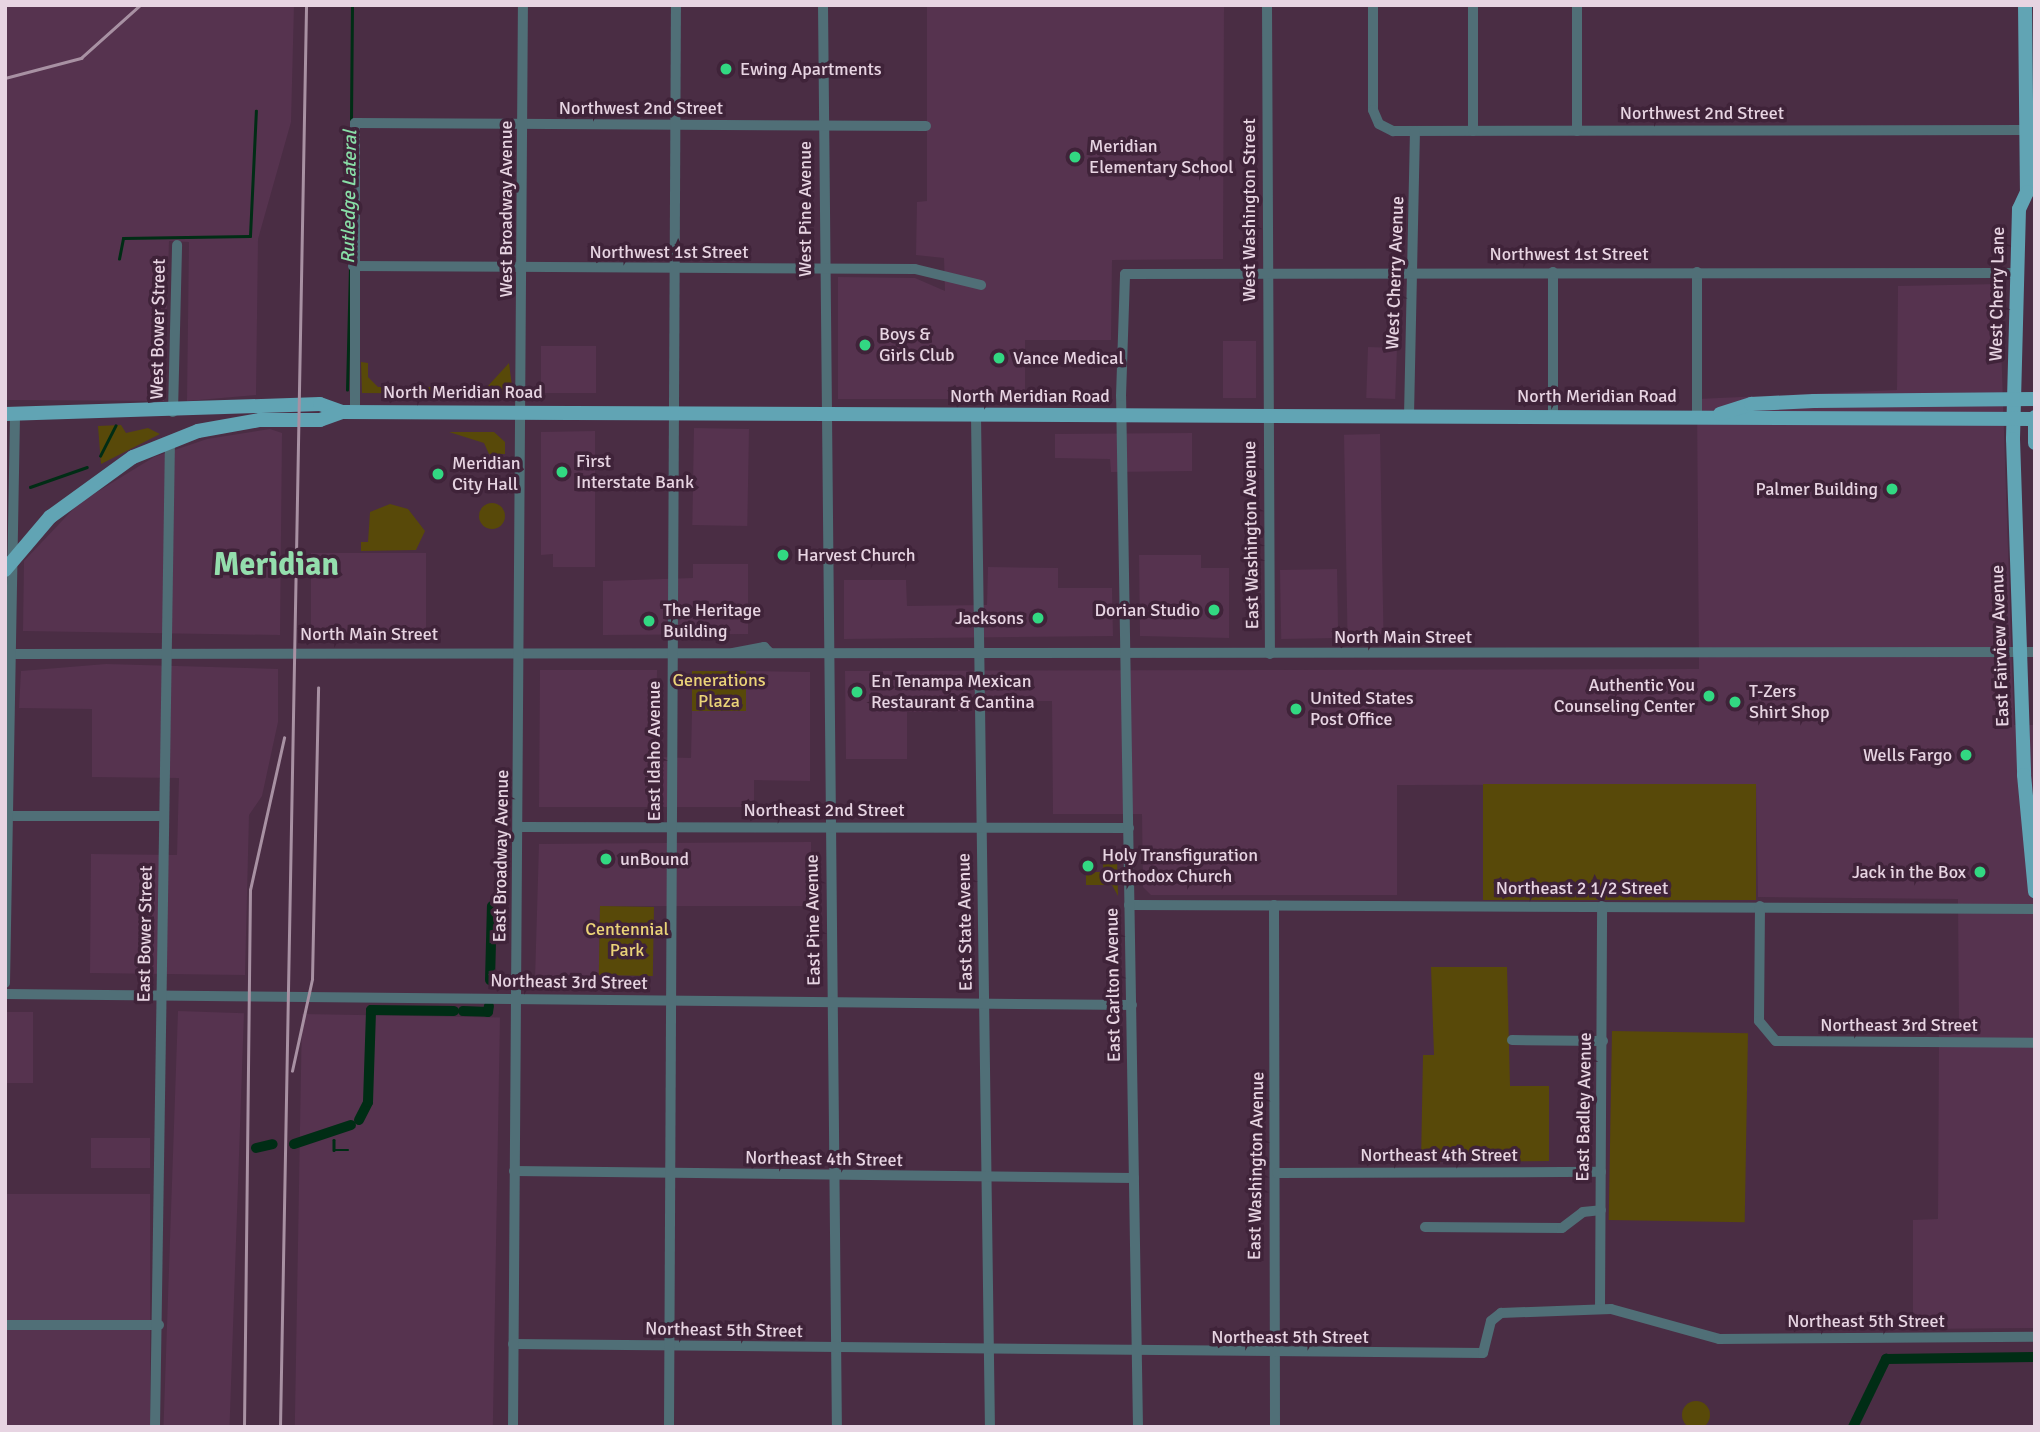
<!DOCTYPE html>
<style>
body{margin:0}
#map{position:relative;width:2040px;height:1432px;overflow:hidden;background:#4a2d44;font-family:Signika,sans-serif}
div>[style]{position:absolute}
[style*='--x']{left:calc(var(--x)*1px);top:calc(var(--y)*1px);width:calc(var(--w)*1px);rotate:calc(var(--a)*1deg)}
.built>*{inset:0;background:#56334f;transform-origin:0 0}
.green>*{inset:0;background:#584909;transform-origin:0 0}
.round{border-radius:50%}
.stream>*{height:2.5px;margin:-1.25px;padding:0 1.25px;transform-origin:1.25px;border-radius:1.25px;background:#002d15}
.canal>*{height:10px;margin:-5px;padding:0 5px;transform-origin:5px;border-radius:5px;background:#002d15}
.minor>*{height:10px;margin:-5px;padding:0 5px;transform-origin:5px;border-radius:5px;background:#506f77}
.major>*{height:14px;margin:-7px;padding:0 7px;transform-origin:7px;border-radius:7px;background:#61a4b4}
.rail>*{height:2.5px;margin:-1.25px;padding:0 1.25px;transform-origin:1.25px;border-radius:1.25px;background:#a891a3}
.dots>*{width:19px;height:19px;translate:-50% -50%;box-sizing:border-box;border:4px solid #3f2339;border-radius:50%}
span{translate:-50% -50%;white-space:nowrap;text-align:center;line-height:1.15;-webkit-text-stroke:7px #3f2339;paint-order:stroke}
.poi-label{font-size:18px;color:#e7d4e2}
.left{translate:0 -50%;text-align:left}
.right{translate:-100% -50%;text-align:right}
.street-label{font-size:18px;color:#e7d4e2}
.park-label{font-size:18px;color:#ebd378}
.water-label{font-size:19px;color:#89dfa7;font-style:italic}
.town-label{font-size:32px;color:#94dead;font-weight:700}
.frame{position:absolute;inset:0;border:7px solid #e7d4e2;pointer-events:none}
</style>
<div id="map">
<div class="built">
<i style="clip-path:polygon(5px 5px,294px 5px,291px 122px,258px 239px,256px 395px,187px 401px,189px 242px,169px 241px,164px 401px,5px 400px)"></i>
<i style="clip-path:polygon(927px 5px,1224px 5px,1223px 259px,1112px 260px,1111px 340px,1025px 340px,1025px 399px,838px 399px,838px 277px,915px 278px,945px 291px,944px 258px,916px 255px,917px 202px,927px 201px)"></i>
<i style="clip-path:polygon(1999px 284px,2014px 725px,2035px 725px,2035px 1328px,1913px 1329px,1913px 1220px,1938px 1219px,1939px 1035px,1959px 1034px,1958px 899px,1758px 897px,1756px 784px,1397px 785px,1397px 895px,1151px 895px,1143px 887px,1142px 814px,1053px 814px,1052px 701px,969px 701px,969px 711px,907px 712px,907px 759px,846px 759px,845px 671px,1699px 669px,1697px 399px,1897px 390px,1898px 286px)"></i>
<i style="left:1223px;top:341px;width:33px;height:57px"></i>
<i style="left:541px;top:346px;width:55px;height:47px"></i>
<i style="left:1368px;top:347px;width:29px;height:51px;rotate:2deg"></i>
<i style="left:694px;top:428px;width:55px;height:97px;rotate:1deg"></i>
<i style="clip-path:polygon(270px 429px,282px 433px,280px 635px,23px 631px,24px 561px,79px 503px,154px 457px,207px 439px)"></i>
<i style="clip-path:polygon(595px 431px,595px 567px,553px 567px,553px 554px,541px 555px,541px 432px)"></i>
<i style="clip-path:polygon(1192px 433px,1192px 471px,1111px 472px,1110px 459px,1055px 458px,1055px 434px)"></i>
<i style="left:1380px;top:434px;width:204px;height:36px;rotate:89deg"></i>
<i style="left:311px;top:553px;width:115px;height:80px"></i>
<i style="clip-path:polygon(1139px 555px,1201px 555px,1201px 568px,1229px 568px,1229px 638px,1140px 636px)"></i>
<i style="clip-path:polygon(693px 564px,748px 564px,748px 634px,603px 635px,603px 581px,693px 578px)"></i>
<i style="clip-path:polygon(988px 567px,1058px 568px,1058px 588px,1112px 588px,1113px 636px,844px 639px,844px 580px,906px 580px,907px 606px,987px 605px)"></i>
<i style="left:1337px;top:569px;width:69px;height:57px;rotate:89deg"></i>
<i style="clip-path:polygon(106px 664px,278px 669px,278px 722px,262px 796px,249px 815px,245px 975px,90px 973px,91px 854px,177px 855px,179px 778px,92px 777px,92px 709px,19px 708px,21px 671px)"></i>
<i style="clip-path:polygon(540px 670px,657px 670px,656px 757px,691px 758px,692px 711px,746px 711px,746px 671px,810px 672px,810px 781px,754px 780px,754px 807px,539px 807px)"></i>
<i style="clip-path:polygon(811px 842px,812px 906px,600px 906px,599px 975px,535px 979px,539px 844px)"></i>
<i style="left:178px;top:1011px;width:66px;height:416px;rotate:2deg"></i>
<i style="left:5px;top:1012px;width:28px;height:71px"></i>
<i style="left:302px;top:1014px;width:198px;height:413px;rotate:1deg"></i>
<i style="left:91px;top:1138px;width:59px;height:30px"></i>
<i style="left:5px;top:1194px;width:145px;height:233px"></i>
</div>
<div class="green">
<i style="clip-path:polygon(361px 362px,368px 363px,368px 377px,378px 387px,487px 387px,509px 363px,512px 386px,502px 394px,362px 393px)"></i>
<i style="clip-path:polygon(121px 425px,126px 433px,148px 428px,160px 434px,101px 464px,98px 426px)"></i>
<i style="clip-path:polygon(449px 432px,494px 432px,505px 442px,505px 454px,489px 454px,484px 443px)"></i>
<i class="round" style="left:479px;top:503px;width:26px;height:26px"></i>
<i style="clip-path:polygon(390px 504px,408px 509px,425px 531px,416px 550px,361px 551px,361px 542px,368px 542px,370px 512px)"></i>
<i style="left:692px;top:671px;width:54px;height:40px"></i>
<i style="left:1756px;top:784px;width:116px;height:273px;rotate:90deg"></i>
<i style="clip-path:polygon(1102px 858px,1117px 858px,1118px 896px,1112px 885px,1086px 885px,1086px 872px,1104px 872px)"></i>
<i style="left:600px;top:906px;width:54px;height:69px;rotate:1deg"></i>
<i style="clip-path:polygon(1431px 967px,1507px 967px,1510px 1086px,1549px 1086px,1549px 1161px,1421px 1162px,1423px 1055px,1434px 1055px)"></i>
<i style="left:1612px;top:1031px;width:136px;height:189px;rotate:1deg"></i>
<i class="round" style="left:1682px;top:1401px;width:28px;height:28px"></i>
</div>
<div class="stream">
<i style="--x:351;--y:120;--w:115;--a:-89.5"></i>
<i style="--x:119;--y:259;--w:21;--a:-79"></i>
<i style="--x:123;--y:238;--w:127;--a:-0.9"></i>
<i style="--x:250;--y:236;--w:125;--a:-87.3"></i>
<i style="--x:347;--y:390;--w:123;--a:-88.6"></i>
<i style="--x:100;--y:456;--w:34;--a:-63"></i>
<i style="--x:30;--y:487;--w:60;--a:-19.3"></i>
<i style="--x:334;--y:1140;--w:10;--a:90"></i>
<i style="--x:334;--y:1150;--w:14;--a:0"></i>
</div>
<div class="canal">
<i style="--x:490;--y:980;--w:74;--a:-88.5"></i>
<i style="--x:463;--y:1011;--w:25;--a:2"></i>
<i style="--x:488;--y:1012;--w:6;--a:-81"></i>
<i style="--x:359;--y:1120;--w:20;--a:-63"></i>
<i style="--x:368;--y:1102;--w:92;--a:-88.1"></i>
<i style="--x:371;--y:1010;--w:83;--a:0.7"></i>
<i style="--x:294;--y:1144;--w:60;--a:-18.4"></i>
<i style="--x:256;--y:1148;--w:17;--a:-13"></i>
<i style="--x:1853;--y:1427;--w:76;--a:-64.1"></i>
<i style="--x:1886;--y:1359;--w:149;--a:-0.8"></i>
</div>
<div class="minor">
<i style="--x:823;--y:5;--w:1422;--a:89.44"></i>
<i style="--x:1267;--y:5;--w:649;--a:89.74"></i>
<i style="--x:1373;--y:5;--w:105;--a:90"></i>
<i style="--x:1373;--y:110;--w:15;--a:67"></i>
<i style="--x:1379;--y:124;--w:16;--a:27"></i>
<i style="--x:1393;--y:131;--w:634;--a:-0.09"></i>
<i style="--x:1473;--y:131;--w:126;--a:-90"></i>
<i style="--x:1577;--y:131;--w:126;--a:-90"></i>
<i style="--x:353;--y:266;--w:562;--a:0.31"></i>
<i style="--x:915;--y:269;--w:68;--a:13.6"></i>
<i style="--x:173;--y:412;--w:167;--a:-88.6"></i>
<i style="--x:355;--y:412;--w:289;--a:-90"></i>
<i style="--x:355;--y:123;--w:571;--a:0.3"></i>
<i style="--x:1697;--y:415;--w:143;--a:-90"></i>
<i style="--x:976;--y:416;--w:1011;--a:89.21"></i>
<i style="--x:1409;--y:416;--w:285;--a:-88.8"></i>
<i style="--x:1553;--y:416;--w:144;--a:-90"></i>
<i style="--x:733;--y:653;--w:32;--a:-11"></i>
<i style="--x:764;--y:647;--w:8;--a:45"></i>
<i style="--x:5;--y:654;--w:2030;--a:-0.06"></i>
<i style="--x:5;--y:816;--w:159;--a:0"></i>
<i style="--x:519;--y:827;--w:610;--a:0.09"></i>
<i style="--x:1129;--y:905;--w:906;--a:0.25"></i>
<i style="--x:1274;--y:905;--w:522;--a:89.89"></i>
<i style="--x:1760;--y:906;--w:115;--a:90.5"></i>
<i style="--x:1759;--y:1021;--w:26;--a:50"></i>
<i style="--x:1776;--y:1041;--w:259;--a:0.4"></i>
<i style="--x:5;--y:983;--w:569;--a:-88.99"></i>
<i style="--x:5;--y:994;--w:1127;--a:0.56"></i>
<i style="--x:1512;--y:1040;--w:91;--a:0.6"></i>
<i style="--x:514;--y:1171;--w:620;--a:0.65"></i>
<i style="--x:1277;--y:1173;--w:324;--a:-0.2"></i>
<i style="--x:1425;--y:1227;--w:137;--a:0.4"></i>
<i style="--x:1562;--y:1228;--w:26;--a:-37"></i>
<i style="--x:1583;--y:1212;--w:18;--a:-6"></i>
<i style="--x:1600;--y:1309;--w:403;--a:-89.7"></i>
<i style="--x:5;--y:1325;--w:154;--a:0"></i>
<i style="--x:513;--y:1344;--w:970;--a:0.53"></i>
<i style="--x:1483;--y:1353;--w:33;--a:-76"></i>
<i style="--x:1491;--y:1321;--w:13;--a:-39"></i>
<i style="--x:1501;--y:1313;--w:110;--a:-2.1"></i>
<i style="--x:1611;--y:1309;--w:112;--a:15.5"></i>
<i style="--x:1719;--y:1339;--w:316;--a:-0.4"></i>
<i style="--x:155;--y:1427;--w:986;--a:-89.13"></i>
<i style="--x:513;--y:1427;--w:1422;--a:-89.6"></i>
<i style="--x:669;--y:1427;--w:1422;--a:-89.72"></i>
<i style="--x:1138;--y:1427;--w:1031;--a:-90.94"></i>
<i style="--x:1121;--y:396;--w:122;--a:-88.1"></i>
<i style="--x:1125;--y:274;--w:890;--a:-0.06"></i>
</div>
<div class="major">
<i style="--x:2025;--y:5;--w:187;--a:89.4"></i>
<i style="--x:2027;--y:192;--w:19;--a:115"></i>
<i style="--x:2019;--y:209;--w:230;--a:91.5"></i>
<i style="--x:2013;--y:439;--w:336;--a:88.1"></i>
<i style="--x:2024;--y:775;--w:117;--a:84.6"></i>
<i style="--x:5;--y:414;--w:315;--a:-1.8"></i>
<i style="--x:320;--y:404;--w:23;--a:20"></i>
<i style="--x:342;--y:412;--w:1693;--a:0.24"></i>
<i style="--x:1720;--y:414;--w:33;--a:-18"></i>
<i style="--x:1751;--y:404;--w:63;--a:-2.7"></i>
<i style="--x:1814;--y:401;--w:221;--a:-0.5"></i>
<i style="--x:2035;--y:417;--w:26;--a:90"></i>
<i style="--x:5;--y:570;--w:70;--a:-49.7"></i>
<i style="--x:50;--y:517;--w:102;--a:-35.9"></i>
<i style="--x:133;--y:457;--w:70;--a:-21.8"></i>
<i style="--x:198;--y:431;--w:63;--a:-10.1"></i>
<i style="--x:260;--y:420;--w:60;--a:0"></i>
<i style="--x:320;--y:420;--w:23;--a:-20"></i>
</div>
<div class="rail">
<i style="--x:5;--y:78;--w:79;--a:-14.7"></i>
<i style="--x:81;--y:58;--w:79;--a:-41.9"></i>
<i style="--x:292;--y:1071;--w:94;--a:-77.7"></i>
<i style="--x:312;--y:979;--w:291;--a:-88.8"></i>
<i style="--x:244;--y:1427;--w:537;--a:-89.36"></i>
<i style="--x:250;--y:890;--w:156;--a:-77.4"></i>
<i style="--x:280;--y:1427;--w:1422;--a:-88.95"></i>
</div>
<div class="dots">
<i style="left:726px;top:69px;background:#32d882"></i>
<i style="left:1075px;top:157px;background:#32d882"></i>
<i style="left:865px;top:345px;background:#32d882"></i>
<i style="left:999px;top:358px;background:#32d882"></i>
<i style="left:562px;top:472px;background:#32d882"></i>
<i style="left:438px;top:474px;background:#32d882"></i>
<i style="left:1892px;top:489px;background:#32d882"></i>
<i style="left:783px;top:555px;background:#32d882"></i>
<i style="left:1214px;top:610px;background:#32d882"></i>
<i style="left:1038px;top:618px;background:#32d882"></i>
<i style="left:649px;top:621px;background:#32d882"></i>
<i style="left:857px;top:692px;background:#32d882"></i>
<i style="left:1709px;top:696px;background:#32d882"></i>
<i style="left:1735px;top:702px;background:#32d882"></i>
<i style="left:1296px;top:709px;background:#32d882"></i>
<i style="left:1966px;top:755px;background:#32d882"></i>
<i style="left:606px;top:859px;background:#32d882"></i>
<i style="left:1088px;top:866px;background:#32d882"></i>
<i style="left:1980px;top:872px;background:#32d882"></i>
</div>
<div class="poi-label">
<span class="left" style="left:740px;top:69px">Ewing Apartments</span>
<span class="left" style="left:1089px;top:157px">Meridian<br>Elementary School</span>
<span class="left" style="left:879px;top:345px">Boys &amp;<br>Girls Club</span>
<span class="left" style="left:1013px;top:358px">Vance Medical</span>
<span class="left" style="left:576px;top:472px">First<br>Interstate Bank</span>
<span class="left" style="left:452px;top:474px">Meridian<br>City Hall</span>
<span class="right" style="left:1878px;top:489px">Palmer Building</span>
<span class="left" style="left:797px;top:555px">Harvest Church</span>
<span class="right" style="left:1200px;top:610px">Dorian Studio</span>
<span class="left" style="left:663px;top:621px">The Heritage<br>Building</span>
<span class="right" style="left:1024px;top:618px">Jacksons</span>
<span class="left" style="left:871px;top:692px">En Tenampa Mexican<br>Restaurant &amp; Cantina</span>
<span class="right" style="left:1695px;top:696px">Authentic You<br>Counseling Center</span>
<span class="left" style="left:1749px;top:702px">T-Zers<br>Shirt Shop</span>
<span class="left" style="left:1310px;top:709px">United States<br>Post Office</span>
<span class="right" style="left:1952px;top:755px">Wells Fargo</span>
<span class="left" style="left:1102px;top:866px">Holy Transfiguration<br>Orthodox Church</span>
<span class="left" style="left:620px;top:859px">unBound</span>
<span class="right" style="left:1966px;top:872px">Jack in the Box</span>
</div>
<div class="street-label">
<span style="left:641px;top:108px">Northwest 2nd Street</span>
<span style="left:1702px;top:113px">Northwest 2nd Street</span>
<span style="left:506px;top:209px;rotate:-90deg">West Broadway Avenue</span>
<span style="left:805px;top:209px;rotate:-90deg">West Pine Avenue</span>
<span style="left:1249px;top:210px;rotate:-90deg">West Washington Street</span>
<span style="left:669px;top:252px">Northwest 1st Street</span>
<span style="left:1569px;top:254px">Northwest 1st Street</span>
<span style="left:1395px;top:273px;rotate:-88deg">West Cherry Avenue</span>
<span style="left:1997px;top:294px;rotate:-89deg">West Cherry Lane</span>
<span style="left:158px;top:329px;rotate:-89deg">West Bower Street</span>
<span style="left:463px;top:392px">North Meridian Road</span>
<span style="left:1030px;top:396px">North Meridian Road</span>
<span style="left:1597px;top:396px">North Meridian Road</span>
<span style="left:1251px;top:535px;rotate:-91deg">East Washington Avenue</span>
<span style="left:369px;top:634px">North Main Street</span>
<span style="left:1403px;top:637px">North Main Street</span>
<span style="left:2000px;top:646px;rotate:-92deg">East Fairview Avenue</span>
<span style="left:654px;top:751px;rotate:-90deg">East Idaho Avenue</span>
<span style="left:824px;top:810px">Northeast 2nd Street</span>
<span style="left:501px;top:856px;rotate:-89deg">East Broadway Avenue</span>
<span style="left:1582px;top:888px">Northeast 2 1/2 Street</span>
<span style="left:813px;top:920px;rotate:-91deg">East Pine Avenue</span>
<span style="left:965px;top:922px;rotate:-91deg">East State Avenue</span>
<span style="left:145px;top:934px;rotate:-89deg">East Bower Street</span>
<span style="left:569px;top:982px;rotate:1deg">Northeast 3rd Street</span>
<span style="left:1113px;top:985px;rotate:-91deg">East Carlton Avenue</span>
<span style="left:1899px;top:1025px">Northeast 3rd Street</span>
<span style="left:1584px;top:1107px;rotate:-89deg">East Badley Avenue</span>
<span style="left:1439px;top:1155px">Northeast 4th Street</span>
<span style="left:824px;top:1159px;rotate:1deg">Northeast 4th Street</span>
<span style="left:1256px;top:1166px;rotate:-89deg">East Washington Avenue</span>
<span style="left:1866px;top:1321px">Northeast 5th Street</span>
<span style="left:724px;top:1330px;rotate:1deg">Northeast 5th Street</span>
<span style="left:1290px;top:1337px">Northeast 5th Street</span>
</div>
<div class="park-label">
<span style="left:719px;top:691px">Generations<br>Plaza</span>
<span style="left:627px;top:940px">Centennial<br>Park</span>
</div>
<div class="water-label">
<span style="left:350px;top:197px;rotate:-89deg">Rutledge Lateral</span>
</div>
<div class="town-label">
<span style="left:276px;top:565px">Meridian</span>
</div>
<div class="frame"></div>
</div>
